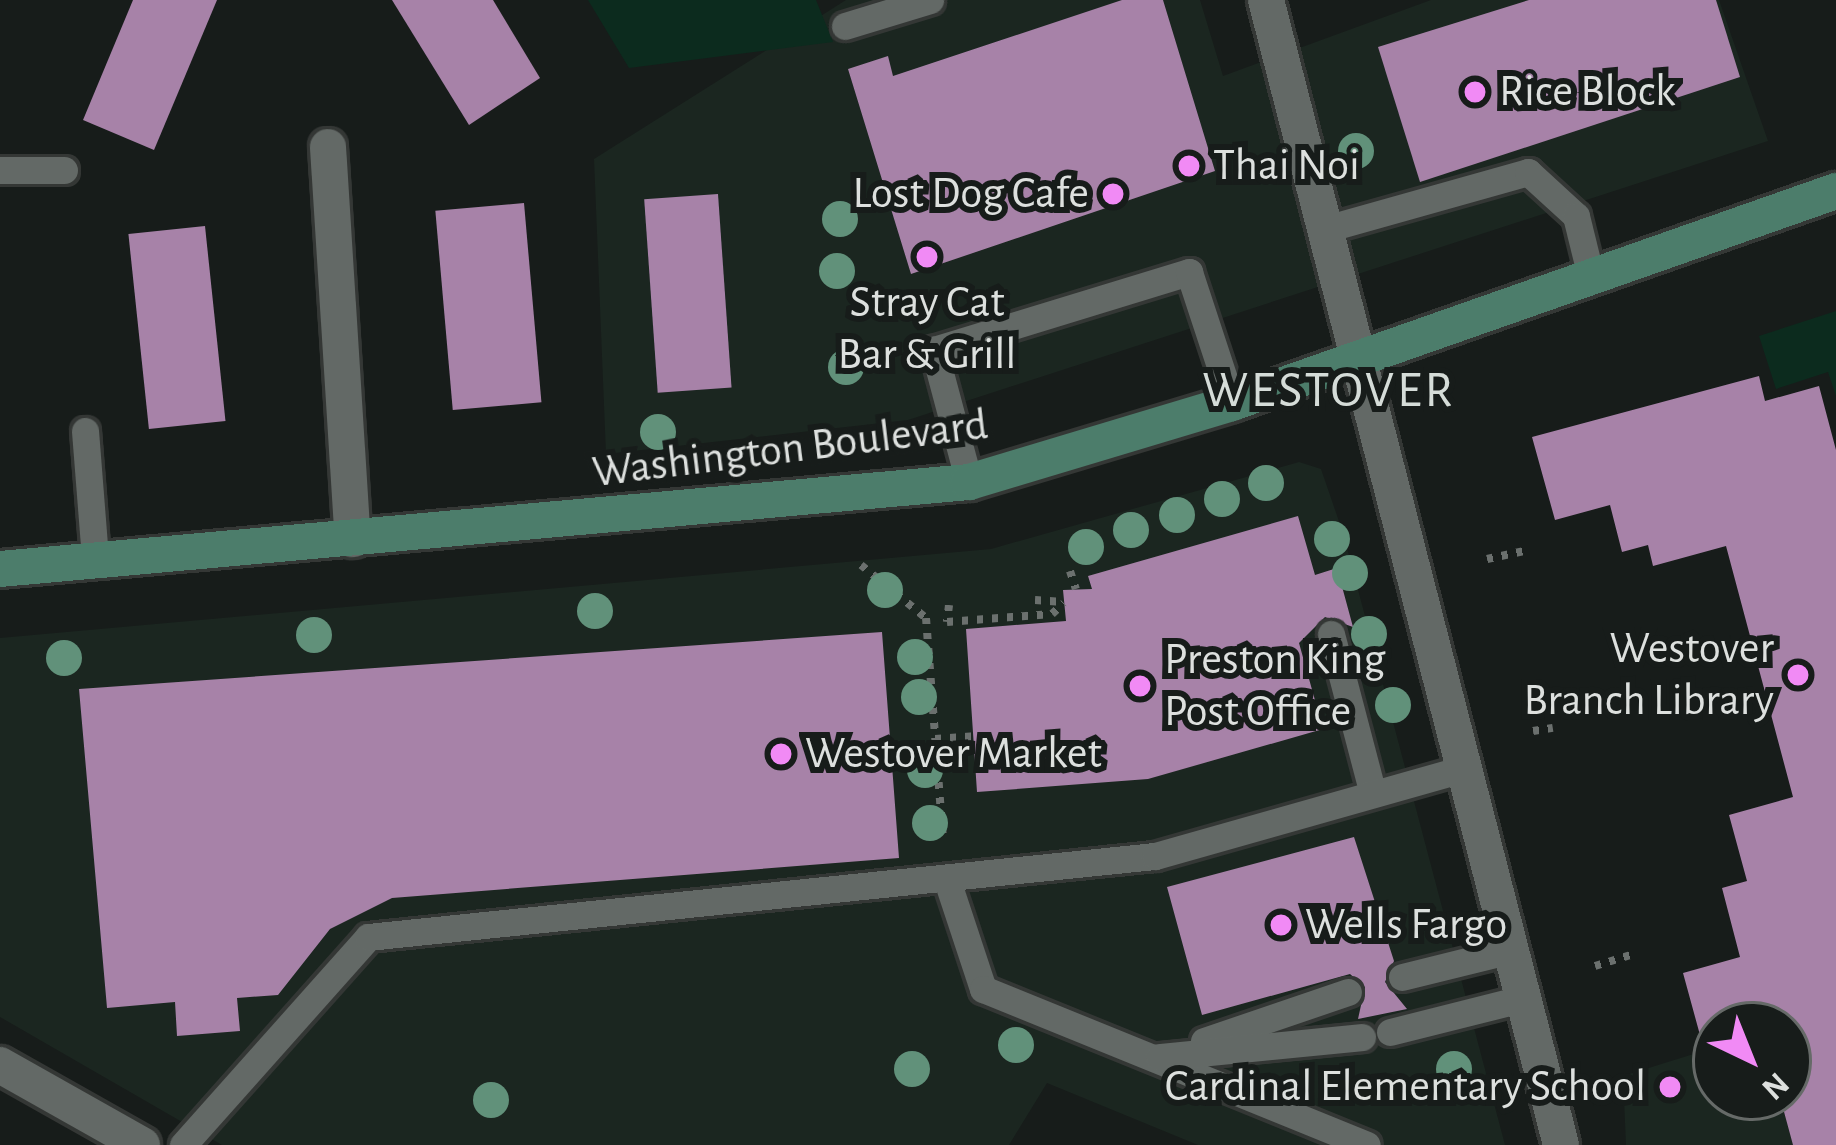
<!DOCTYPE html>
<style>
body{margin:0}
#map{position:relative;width:1836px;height:1145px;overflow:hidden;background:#171c1a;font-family:"Alegreya Sans",sans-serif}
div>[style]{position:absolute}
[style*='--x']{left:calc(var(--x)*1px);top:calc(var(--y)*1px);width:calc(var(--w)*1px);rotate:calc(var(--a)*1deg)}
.built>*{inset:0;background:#1b2620}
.green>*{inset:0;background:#0c2b1e}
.building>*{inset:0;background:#a782a8;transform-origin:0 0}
.path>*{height:8px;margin-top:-4px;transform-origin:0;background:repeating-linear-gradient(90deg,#6b706e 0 6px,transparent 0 15px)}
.roads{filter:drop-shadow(3px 0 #343735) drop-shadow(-3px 0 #343735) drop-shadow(0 3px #343735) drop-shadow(0 -3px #343735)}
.lane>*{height:27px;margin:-13.5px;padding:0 13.5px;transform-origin:13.5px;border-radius:13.5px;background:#636966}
.street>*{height:36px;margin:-18px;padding:0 18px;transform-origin:18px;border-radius:18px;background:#636966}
.secondary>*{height:36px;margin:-18px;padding:0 18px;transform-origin:18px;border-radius:18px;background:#4c7d6b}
.trees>*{width:36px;height:36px;margin:-18px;border-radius:50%;background:#61917a}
.dots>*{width:33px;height:33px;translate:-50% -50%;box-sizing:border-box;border:6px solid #171c1a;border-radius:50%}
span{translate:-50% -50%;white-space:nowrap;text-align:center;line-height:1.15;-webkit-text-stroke:12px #171c1a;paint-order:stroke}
.poi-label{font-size:45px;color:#dde0de}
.left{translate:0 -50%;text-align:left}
.right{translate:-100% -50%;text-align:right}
.street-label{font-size:45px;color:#dde0de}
.quarter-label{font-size:51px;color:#d5dcd8;letter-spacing:3px}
.north{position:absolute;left:1692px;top:1001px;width:120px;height:120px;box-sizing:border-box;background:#171c1a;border:3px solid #666a68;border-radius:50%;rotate:137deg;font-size:33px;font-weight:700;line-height:48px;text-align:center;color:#dde0de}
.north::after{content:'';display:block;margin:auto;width:42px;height:54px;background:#f18af5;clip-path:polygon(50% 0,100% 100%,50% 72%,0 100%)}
</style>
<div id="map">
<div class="built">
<i style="clip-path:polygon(846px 0,1200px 0,1223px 76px,1431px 0,1719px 0,1768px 141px,908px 420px,606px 454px,594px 159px)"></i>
<i style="clip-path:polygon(1299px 462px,1321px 469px,1343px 533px,1505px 1145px,1198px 1145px,1047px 1083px,1009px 1145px,222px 1145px,0 1017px,0 638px,991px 549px)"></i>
<i style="clip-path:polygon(1716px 1047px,1716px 1097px,1788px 1097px,1836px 1145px,1626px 1145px,1623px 1076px)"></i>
</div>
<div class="green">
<i style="clip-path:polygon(588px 0,816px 0,833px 42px,629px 68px)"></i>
<i style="clip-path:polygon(1836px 311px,1836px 396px,1828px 372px,1776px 389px,1759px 336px)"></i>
</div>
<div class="building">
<i style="clip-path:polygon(133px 0,217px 0,154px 150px,83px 120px)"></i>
<i style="clip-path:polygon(392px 0,493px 0,540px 78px,469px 125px)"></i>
<i style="clip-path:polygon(1122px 0,1163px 0,1215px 171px,911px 274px,848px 69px,888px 56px,893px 76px)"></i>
<i style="clip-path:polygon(1529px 0,1716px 0,1740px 77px,1420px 182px,1378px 47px)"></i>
<i style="left:718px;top:194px;width:194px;height:74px;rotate:86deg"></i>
<i style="left:524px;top:203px;width:200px;height:89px;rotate:85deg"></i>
<i style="left:205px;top:226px;width:196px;height:77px;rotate:84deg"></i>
<i style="clip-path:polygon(1759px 376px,1765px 401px,1819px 386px,1836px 450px,1836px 1145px,1793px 1145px,1780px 1097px,1788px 1025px,1716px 1025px,1716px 1042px,1703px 1046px,1683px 973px,1740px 957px,1722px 888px,1747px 881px,1729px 815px,1793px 797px,1726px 546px,1653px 566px,1648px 545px,1622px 552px,1610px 505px,1555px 520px,1532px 437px)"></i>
<i style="clip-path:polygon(1298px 516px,1315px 575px,1337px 568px,1353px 627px,1325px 617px,1299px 643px,1323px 729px,1148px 779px,977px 792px,966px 629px,1066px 621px,1063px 590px,1092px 589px,1088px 576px)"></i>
<i style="clip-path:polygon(882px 632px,899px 858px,392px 898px,330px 929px,278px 995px,237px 998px,240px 1031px,177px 1036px,175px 1002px,107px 1008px,79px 689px)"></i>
<i style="clip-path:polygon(1354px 837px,1394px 961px,1385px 982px,1407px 1009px,1358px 1019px,1365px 987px,1350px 974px,1202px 1015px,1167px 887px)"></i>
</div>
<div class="path">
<i style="--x:1487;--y:559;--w:43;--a:-12.1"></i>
<i style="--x:861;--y:565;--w:84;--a:39.2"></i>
<i style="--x:926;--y:618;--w:221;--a:85.6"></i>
<i style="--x:1070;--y:571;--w:19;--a:72"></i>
<i style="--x:1035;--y:600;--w:28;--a:4"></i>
<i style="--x:949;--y:605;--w:17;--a:97"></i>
<i style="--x:947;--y:622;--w:105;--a:-4.4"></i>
<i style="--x:1052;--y:614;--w:16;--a:-43"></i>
<i style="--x:1533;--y:731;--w:20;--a:-9"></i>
<i style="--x:935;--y:739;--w:39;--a:-4"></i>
<i style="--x:1595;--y:966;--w:44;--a:-17.2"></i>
</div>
<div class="roads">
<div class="lane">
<i style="--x:845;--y:26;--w:89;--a:-17"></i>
<i style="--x:0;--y:170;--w:64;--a:0"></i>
<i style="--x:1329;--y:228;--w:207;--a:-15.7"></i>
<i style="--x:1528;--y:172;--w:65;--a:42.5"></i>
<i style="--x:1576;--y:216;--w:63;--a:76.2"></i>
<i style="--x:85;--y:431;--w:128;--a:85.5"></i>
<i style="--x:969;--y:482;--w:137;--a:-104.9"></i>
<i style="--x:934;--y:350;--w:267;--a:-17"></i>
<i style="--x:1189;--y:272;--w:138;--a:71.8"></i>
<i style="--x:1331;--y:634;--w:165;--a:75.3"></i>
<i style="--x:947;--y:880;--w:115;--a:71.7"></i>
<i style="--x:983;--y:989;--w:414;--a:22.1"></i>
<i style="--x:1402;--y:977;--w:112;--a:-13.9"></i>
<i style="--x:1390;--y:1032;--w:139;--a:-14.1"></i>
<i style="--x:1204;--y:1041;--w:152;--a:-18.8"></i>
<i style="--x:1159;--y:1057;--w:204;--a:-5.6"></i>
<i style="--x:183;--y:1145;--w:278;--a:-48.3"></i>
<i style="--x:368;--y:937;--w:791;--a:-5.88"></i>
<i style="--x:1155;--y:856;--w:320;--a:-15.8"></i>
</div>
<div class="street">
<i style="--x:1266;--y:0;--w:1182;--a:75.55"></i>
<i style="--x:328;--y:147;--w:393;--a:86.4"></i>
<i style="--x:0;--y:1065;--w:163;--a:29.4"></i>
</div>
<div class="secondary">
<i style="--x:0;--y:569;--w:973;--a:-5.13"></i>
<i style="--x:969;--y:482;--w:275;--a:-16.7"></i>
<i style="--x:1232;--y:403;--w:640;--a:-19.34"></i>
</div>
</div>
<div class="trees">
<i style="left:1356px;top:151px"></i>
<i style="left:840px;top:219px"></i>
<i style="left:837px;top:271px"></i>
<i style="left:846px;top:367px"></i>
<i style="left:658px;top:432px"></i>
<i style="left:1266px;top:483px"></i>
<i style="left:1222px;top:499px"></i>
<i style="left:1177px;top:515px"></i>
<i style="left:1131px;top:530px"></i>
<i style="left:1332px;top:539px"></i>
<i style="left:1086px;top:547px"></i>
<i style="left:1350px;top:573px"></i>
<i style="left:885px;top:590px"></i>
<i style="left:595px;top:611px"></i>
<i style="left:1369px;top:634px"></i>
<i style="left:314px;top:635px"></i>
<i style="left:915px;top:657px"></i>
<i style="left:64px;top:658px"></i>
<i style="left:919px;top:697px"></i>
<i style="left:1393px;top:705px"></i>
<i style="left:925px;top:770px"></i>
<i style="left:930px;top:823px"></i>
<i style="left:1016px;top:1045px"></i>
<i style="left:912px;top:1069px"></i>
<i style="left:1454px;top:1069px"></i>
<i style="left:491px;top:1100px"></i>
</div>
<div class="dots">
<i style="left:1475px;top:92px;background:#f18af5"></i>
<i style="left:1189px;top:166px;background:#f18af5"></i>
<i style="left:1113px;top:194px;background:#f18af5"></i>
<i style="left:927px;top:257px;background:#f18af5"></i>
<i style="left:1798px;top:675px;background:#f18af5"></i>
<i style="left:1140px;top:686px;background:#f18af5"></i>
<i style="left:781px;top:754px;background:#f18af5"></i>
<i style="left:1281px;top:925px;background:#f18af5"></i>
<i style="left:1670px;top:1087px;background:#f18af5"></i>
</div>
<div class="poi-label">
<span class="left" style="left:1499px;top:92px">Rice Block</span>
<span class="left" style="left:1213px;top:166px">Thai Noi</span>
<span class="right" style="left:1089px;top:194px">Lost Dog Cafe</span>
<span style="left:927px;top:329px">Stray Cat<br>Bar &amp; Grill</span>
<span class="right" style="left:1774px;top:675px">Westover<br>Branch Library</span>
<span class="left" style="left:1164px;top:686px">Preston King<br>Post Office</span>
<span class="left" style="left:805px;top:754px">Westover Market</span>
<span class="left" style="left:1305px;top:925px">Wells Fargo</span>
<span class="right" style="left:1646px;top:1087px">Cardinal Elementary School</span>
</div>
<div class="street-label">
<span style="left:790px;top:449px;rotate:-7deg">Washington Boulevard</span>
</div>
<div class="quarter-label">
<span style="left:1329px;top:391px">WESTOVER</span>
</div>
<div class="north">N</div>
</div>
